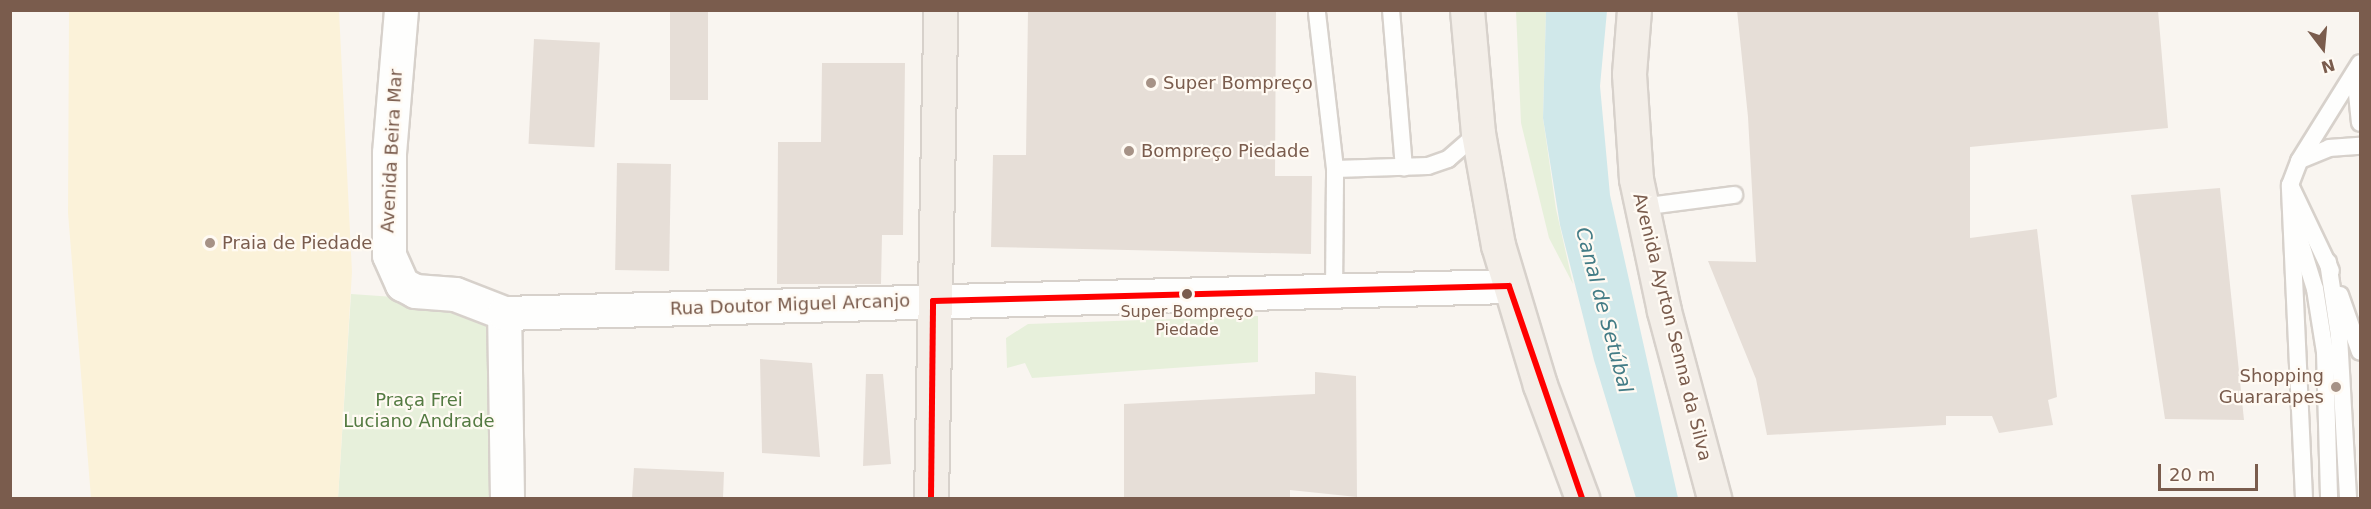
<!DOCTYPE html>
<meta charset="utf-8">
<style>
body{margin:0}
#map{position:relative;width:2371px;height:509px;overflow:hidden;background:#f9f5f0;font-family:"DejaVu Sans",sans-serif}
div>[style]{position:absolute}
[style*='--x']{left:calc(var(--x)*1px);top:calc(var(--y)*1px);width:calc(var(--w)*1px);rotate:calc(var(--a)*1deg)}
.green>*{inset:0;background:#e7f0db}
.sand>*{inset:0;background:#fbf2d9}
.water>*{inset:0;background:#d0e8ea}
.building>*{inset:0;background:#e6ded7;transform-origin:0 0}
.roads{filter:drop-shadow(2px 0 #d7d1cb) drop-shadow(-2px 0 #d7d1cb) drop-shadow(0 2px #d7d1cb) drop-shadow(0 -2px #d7d1cb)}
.lane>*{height:16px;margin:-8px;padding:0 8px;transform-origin:8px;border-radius:8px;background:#fefefd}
.street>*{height:33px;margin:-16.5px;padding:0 16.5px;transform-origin:16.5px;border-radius:16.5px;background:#fefefd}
.secondary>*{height:33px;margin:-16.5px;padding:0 16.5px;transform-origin:16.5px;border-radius:16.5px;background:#fefefd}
.primary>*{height:33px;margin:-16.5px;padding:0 16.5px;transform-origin:16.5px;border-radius:16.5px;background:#f3eee8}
.bus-1>*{height:6px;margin:-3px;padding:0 3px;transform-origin:3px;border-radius:3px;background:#f00}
.dots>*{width:16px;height:16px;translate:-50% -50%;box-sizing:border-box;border:3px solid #fffaf3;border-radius:50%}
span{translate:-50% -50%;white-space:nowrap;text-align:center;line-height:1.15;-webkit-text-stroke:4.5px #fffaf3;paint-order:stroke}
.bus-label{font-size:16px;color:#7a5c4d}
.poi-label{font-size:18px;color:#7a5c4d}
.left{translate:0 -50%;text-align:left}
.right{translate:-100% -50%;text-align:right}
.street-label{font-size:18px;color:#7a5c4d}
.park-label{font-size:18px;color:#537a41}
.water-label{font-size:20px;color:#437c86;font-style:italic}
.frame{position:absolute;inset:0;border:12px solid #7a5c4d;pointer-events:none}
.north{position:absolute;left:2293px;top:18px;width:60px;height:60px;-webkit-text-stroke:4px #fffaf3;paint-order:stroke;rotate:164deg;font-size:16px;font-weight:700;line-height:24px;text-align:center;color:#7a5c4d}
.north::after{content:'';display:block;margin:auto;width:21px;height:27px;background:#7a5c4d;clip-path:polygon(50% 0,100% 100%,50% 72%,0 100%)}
.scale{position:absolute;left:2158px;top:464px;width:100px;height:27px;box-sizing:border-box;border:3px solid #7a5c4d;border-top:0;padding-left:8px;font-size:18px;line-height:21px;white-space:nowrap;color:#7a5c4d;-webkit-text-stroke:4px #fffaf3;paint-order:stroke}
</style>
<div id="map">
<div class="green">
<i style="clip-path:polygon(1516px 11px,1546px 11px,1543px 118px,1556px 209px,1573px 284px,1549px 238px,1521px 123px)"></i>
<i style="clip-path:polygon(351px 294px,466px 302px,483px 315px,494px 334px,493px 498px,338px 498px)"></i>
<i style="clip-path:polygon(1258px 316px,1258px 362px,1032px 378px,1025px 363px,1007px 368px,1006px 338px,1028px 324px)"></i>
</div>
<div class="sand">
<i style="clip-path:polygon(69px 11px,339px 11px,352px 272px,338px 498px,91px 498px,68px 213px)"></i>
</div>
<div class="water">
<i style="clip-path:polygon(1546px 11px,1607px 11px,1600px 86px,1610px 195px,1678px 498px,1636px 498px,1594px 360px,1560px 225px,1543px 118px)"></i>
</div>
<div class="building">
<i style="left:670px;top:10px;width:38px;height:90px"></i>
<i style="clip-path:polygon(1028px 10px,1276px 10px,1275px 176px,1312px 176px,1311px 254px,991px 247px,993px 155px,1026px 155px)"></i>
<i style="clip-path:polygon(1737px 10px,2158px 10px,2168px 128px,1970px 147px,1970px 238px,2037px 229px,2057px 397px,2048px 400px,2053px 425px,1999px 433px,1992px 416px,1946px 416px,1946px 425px,1767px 435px,1756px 379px,1708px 261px,1756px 262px,1748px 117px)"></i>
<i style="left:534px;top:39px;width:66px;height:105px;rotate:3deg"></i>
<i style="clip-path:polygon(822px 63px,905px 63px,903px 235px,882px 235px,881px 284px,777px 284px,778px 142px,821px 142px)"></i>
<i style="left:617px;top:163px;width:54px;height:107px;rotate:1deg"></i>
<i style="clip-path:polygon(2220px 188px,2244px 420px,2165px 419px,2131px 195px)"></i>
<i style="clip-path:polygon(760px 359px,812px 363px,820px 457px,762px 453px)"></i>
<i style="clip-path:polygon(1315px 372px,1356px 376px,1357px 497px,1290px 490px,1290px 498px,1124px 498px,1124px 404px,1315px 394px)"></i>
<i style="clip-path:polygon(866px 374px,883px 374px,891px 464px,863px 466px)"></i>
<i style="clip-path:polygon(634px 468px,724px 472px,723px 498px,632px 498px)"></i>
</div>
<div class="roads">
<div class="lane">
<i style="--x:1391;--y:10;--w:158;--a:85.3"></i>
<i style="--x:1317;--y:13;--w:157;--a:83.4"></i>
<i style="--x:1335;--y:169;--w:93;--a:-1.8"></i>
<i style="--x:1428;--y:166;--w:21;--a:-19"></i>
<i style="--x:1448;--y:159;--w:40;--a:-41"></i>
<i style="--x:2355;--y:74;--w:49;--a:84.2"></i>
<i style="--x:2300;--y:160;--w:31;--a:-22"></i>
<i style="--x:2329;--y:148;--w:31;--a:-4"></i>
<i style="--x:2290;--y:185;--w:95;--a:64.5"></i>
<i style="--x:1641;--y:207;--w:94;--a:-7.4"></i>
<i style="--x:2294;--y:222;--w:70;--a:72.6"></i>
<i style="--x:2315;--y:289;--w:64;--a:81"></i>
<i style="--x:2325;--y:352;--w:146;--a:88.4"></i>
<i style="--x:2328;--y:262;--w:75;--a:81.5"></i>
<i style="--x:2339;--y:336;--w:162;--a:86.8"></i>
<i style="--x:1334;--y:291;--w:122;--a:-89.5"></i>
<i style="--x:2340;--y:295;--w:60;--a:70.7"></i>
<i style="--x:2304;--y:498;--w:313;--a:-92.6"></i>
<i style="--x:2290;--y:185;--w:26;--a:-69"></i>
<i style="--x:2299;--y:161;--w:115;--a:-58.1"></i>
</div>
<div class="street">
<i style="--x:401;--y:10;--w:144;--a:94.8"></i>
<i style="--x:389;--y:153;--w:102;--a:90"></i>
<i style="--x:389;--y:255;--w:32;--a:66"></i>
<i style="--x:402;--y:284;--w:15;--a:28"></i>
<i style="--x:415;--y:291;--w:40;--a:4.3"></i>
<i style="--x:455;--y:294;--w:53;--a:21.2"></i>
</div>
<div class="secondary">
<i style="--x:507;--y:498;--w:185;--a:-90.9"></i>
<i style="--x:504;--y:313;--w:1005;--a:-1.54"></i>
</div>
<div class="primary">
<i style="--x:1467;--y:10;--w:123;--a:84.9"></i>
<i style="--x:1478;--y:133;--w:114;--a:79.9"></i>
<i style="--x:1498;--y:245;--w:146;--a:73.3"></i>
<i style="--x:1540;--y:385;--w:121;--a:69.6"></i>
<i style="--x:1634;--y:10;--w:64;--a:94.5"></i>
<i style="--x:1629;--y:74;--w:105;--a:86.2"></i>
<i style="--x:1636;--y:179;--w:135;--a:78"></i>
<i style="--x:1664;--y:311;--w:194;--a:75"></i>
<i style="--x:931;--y:498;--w:488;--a:-88.9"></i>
</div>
</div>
<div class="bus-1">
<i style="--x:931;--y:498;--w:197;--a:-89.4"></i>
<i style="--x:933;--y:301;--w:576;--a:-1.49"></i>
<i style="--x:1509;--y:286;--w:224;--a:71"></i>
</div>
<div class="dots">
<i style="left:1151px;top:83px;background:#a69286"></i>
<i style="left:1129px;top:151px;background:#a69286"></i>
<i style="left:210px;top:243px;background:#a69286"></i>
<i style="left:1187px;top:294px;background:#7a5c4d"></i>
<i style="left:2336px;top:387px;background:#a69286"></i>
</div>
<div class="bus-label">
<span style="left:1187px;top:321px">Super Bompreço<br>Piedade</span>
</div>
<div class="poi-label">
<span class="left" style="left:1163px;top:83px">Super Bompreço</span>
<span class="left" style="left:1141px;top:151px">Bompreço Piedade</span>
<span class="left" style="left:222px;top:243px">Praia de Piedade</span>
<span class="right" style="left:2324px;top:387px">Shopping<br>Guararapes</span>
</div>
<div class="street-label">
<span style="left:392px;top:151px;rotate:-87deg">Avenida Beira Mar</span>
<span style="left:790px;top:305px;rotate:-2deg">Rua Doutor Miguel Arcanjo</span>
<span style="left:1672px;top:327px;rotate:76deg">Avenida Ayrton Senna da Silva</span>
</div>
<div class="park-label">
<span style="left:419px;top:411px">Praça Frei<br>Luciano Andrade</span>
</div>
<div class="water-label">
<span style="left:1604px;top:310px;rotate:75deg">Canal de Setúbal</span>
</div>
<div class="frame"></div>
<div class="north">N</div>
<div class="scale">20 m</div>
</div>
